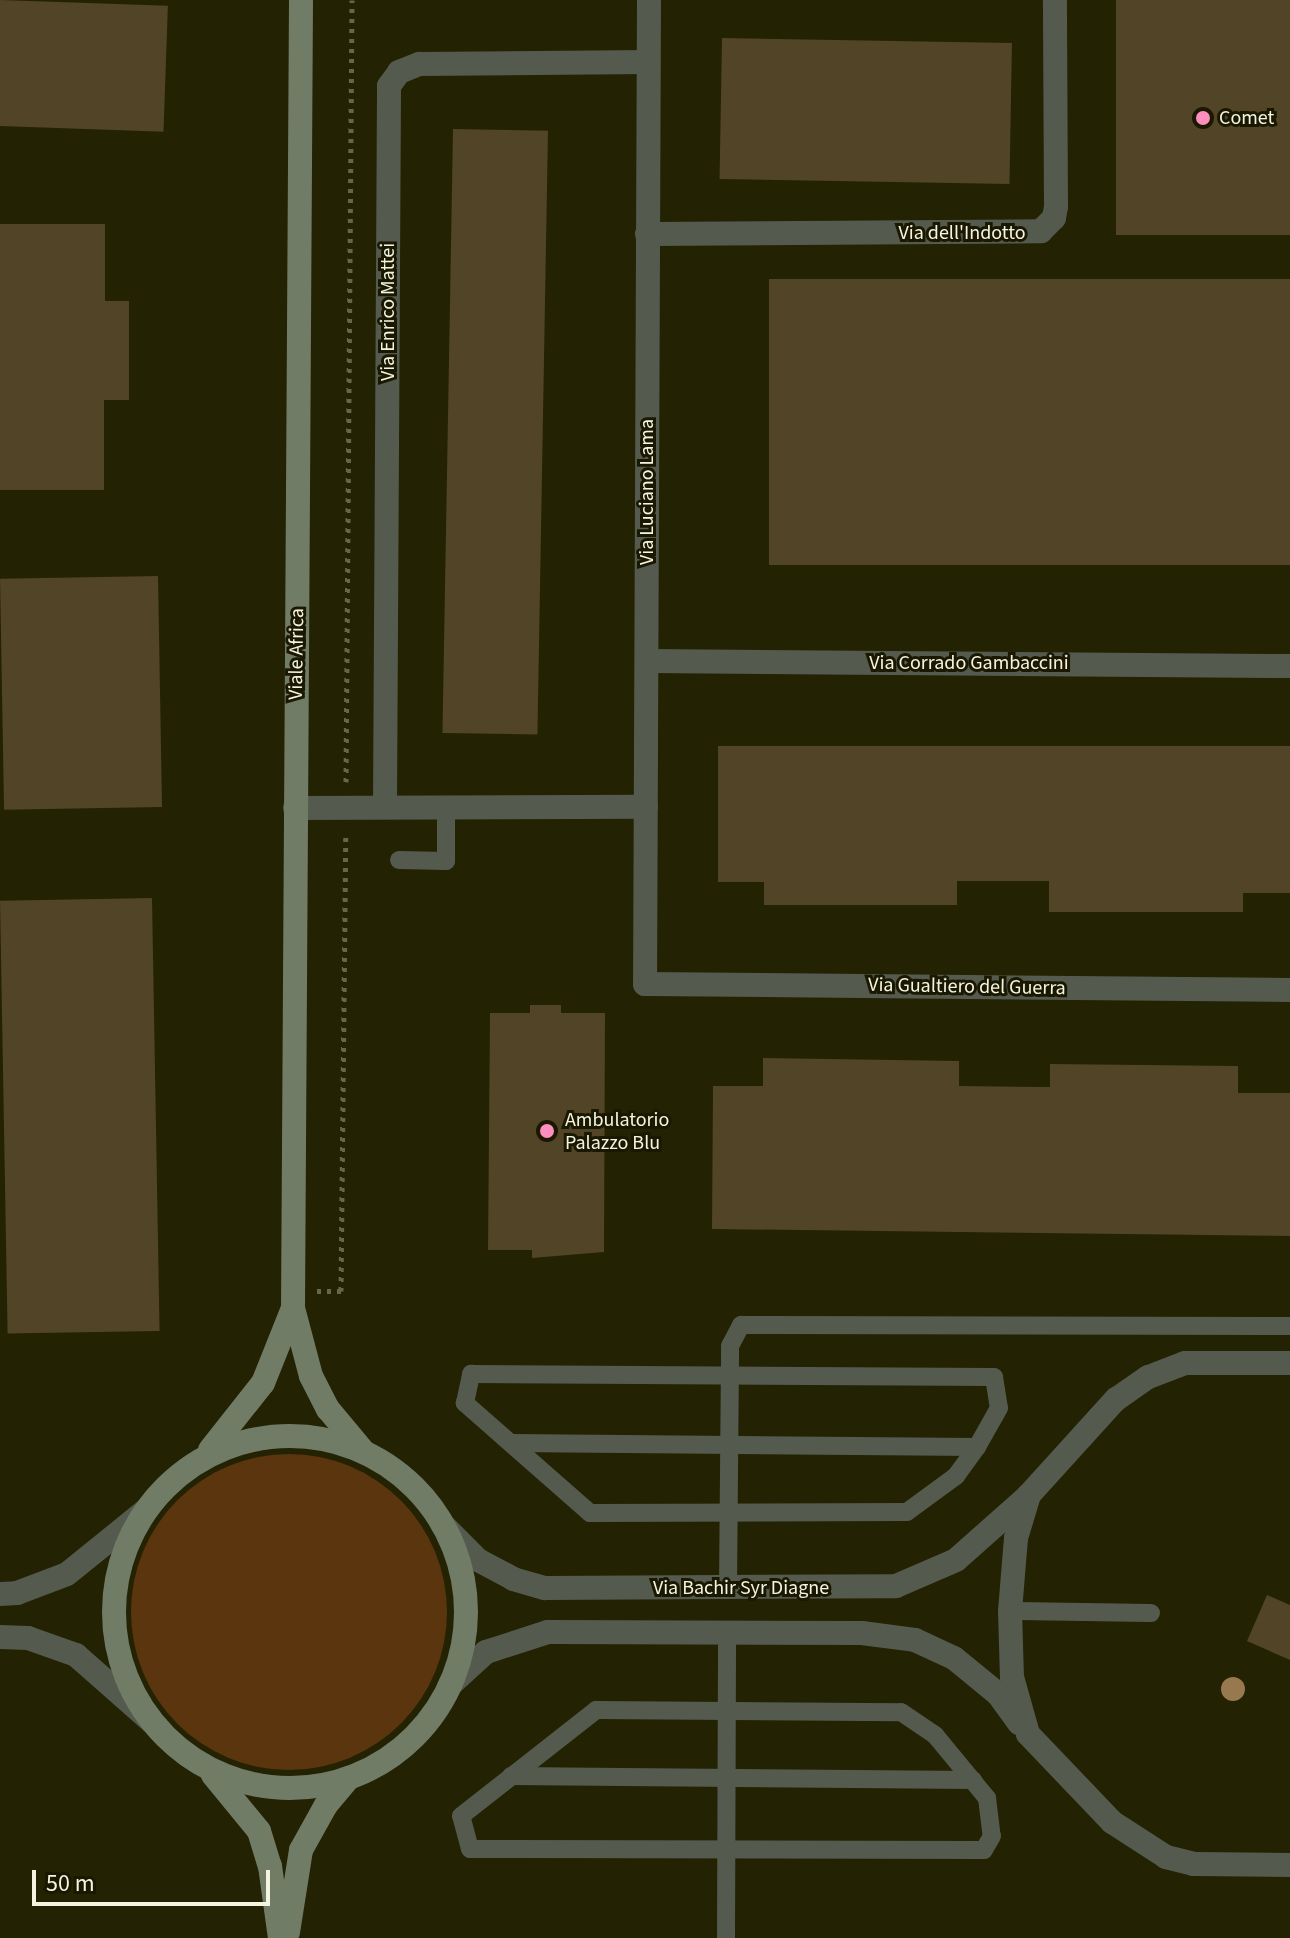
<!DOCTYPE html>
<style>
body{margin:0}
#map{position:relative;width:1290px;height:1938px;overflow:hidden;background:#232202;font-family:"Source Sans 3",sans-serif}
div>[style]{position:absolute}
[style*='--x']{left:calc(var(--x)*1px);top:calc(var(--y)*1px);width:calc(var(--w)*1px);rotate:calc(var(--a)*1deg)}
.green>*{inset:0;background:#5a350e}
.round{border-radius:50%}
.building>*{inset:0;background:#524426;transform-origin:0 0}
.path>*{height:5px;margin-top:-2.5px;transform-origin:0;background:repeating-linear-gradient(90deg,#67664a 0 4px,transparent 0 10px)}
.lane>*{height:18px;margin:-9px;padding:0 9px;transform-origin:9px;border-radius:9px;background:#545b4e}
.street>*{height:24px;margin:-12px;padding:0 12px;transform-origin:12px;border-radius:12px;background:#545b4e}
.secondary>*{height:24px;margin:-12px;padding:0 12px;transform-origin:12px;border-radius:12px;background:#717c67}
.secondary>.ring{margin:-12px;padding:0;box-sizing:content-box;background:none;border:24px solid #717c67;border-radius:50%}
.trees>*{width:24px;height:24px;margin:-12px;border-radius:50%;background:#98784e}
.dots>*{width:22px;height:22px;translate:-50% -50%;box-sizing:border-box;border:4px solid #1a1800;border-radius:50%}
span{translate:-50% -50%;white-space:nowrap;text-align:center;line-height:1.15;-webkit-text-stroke:6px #1a1800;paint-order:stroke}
.poi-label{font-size:20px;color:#f4f4e1}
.left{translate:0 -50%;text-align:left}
.street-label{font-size:20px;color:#f4f4e1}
.scale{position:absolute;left:32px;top:1870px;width:238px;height:36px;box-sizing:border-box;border:4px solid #f4f4e1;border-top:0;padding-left:10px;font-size:24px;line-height:28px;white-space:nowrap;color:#f4f4e1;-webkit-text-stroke:6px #1a1800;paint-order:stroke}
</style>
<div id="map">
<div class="green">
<i class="round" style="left:131px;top:1454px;width:316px;height:316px"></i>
</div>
<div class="building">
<i style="left:0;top:0;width:168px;height:126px;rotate:2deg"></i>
<i style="left:1116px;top:0;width:174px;height:235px"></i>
<i style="left:722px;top:38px;width:290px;height:141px;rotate:1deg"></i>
<i style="left:453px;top:129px;width:95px;height:604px;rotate:1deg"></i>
<i style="clip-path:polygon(0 224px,105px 224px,105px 301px,129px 301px,129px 400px,104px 400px,104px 490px,0 490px)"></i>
<i style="left:1290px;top:279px;width:286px;height:521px;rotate:90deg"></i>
<i style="left:158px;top:576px;width:231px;height:158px;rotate:89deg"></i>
<i style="clip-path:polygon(718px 746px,1290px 746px,1290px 893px,1243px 893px,1243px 912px,1049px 912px,1049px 881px,957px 881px,957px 905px,764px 905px,764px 882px,718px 882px)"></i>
<i style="left:152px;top:898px;width:433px;height:152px;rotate:89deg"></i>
<i style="clip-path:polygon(530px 1005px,561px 1005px,561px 1013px,605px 1013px,604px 1252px,532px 1258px,532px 1250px,488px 1250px,490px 1013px,530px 1013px)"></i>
<i style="clip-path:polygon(763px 1058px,959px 1061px,959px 1086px,1050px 1087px,1050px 1064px,1238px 1066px,1238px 1093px,1290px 1093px,1290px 1236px,712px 1229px,713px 1086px,763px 1086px)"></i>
<i style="clip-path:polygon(1267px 1595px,1290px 1605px,1290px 1660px,1247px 1641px)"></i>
</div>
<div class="path">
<i style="--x:346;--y:782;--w:782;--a:-89.56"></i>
<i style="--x:317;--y:1291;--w:24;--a:0"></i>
<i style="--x:341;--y:1291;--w:459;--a:-89.4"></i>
</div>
<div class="lane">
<i style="--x:399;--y:860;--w:47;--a:1.2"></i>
<i style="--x:446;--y:861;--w:54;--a:-90"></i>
<i style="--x:511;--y:1443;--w:466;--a:0.5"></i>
<i style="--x:977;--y:1447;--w:36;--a:126"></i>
<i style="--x:956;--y:1476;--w:61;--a:143.7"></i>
<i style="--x:907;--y:1512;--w:317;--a:179.8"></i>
<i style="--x:590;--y:1513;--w:167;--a:-138.7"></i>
<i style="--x:465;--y:1403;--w:30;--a:-78"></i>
<i style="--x:471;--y:1374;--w:523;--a:0.33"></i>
<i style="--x:994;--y:1377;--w:31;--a:81"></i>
<i style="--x:999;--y:1408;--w:45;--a:119.4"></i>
<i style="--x:728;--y:1588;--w:242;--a:-89.5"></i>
<i style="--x:730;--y:1346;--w:24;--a:-62"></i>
<i style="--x:741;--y:1325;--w:549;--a:0.1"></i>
<i style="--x:1010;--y:1611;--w:141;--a:0.8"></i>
<i style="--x:596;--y:1710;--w:305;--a:0.4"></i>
<i style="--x:901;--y:1712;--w:41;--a:34.1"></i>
<i style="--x:935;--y:1735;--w:82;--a:50.5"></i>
<i style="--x:987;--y:1798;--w:38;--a:83"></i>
<i style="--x:992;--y:1836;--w:16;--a:120"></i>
<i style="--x:984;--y:1850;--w:514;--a:-179.89"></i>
<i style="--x:470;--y:1849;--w:34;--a:-105"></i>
<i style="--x:461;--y:1816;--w:172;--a:-38.1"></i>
<i style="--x:511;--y:1776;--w:462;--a:0.5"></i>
<i style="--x:726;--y:1938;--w:305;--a:-89.8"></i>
</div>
<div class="street">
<i style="--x:649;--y:0;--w:984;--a:90.23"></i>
<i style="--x:645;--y:984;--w:645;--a:0.53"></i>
<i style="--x:647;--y:234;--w:394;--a:-0.4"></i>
<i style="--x:1041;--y:231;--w:18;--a:-45"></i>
<i style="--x:1054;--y:218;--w:11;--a:-80"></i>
<i style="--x:1056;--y:207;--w:207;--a:-90.3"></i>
<i style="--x:647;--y:661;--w:643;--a:0.45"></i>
<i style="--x:385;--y:806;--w:720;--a:-89.68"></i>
<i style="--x:389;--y:86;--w:17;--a:-54"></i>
<i style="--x:399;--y:72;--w:22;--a:-22"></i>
<i style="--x:419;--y:64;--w:229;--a:-0.5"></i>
<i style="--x:295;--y:808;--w:351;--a:-0.2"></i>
<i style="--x:1290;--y:1363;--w:105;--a:180"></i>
<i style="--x:1185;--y:1363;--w:40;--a:159"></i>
<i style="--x:1148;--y:1377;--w:39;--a:145"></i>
<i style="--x:1116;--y:1399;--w:130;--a:132.2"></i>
<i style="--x:1029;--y:1495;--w:45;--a:106.8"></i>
<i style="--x:1016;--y:1538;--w:73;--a:94.7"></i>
<i style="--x:1010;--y:1611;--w:66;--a:88.3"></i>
<i style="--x:1012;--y:1677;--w:59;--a:74.3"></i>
<i style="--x:1028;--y:1734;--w:122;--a:46.3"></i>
<i style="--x:1112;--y:1822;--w:64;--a:32.9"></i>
<i style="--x:1166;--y:1857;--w:29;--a:14"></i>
<i style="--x:1194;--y:1864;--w:96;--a:0.6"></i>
<i style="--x:443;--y:1525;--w:49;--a:45"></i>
<i style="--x:478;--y:1560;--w:40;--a:28"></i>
<i style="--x:513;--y:1579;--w:33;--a:16"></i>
<i style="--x:545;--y:1588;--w:351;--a:-0.3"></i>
<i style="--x:896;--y:1586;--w:65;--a:-23.4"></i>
<i style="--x:956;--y:1560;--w:96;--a:-41.6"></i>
<i style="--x:0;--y:1594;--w:17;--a:-3"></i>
<i style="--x:17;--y:1593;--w:53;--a:-20.8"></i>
<i style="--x:67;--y:1574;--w:100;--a:-38.9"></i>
<i style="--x:0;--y:1637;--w:28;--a:2"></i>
<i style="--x:28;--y:1638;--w:51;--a:19.5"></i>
<i style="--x:76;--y:1655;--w:101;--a:41.4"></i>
<i style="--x:450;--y:1685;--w:49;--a:-42.5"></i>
<i style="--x:486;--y:1652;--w:65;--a:-17.9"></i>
<i style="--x:548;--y:1632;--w:314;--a:0.2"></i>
<i style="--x:862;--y:1633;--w:53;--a:7.5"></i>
<i style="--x:915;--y:1640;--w:43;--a:24.8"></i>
<i style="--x:954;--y:1658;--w:57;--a:39.3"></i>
<i style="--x:998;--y:1694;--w:36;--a:54"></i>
</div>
<div class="secondary">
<i style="--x:301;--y:0;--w:1308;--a:90.35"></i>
<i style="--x:293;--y:1308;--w:70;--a:75.2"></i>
<i style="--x:311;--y:1376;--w:37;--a:63"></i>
<i style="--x:328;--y:1409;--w:55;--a:50.2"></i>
<i class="ring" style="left:114px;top:1436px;width:328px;height:328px"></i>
<i style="--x:210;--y:1450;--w:85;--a:-51.7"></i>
<i style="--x:263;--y:1383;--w:81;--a:-68.2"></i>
<i style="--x:213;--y:1775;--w:72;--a:50.6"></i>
<i style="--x:259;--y:1831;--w:37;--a:73"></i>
<i style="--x:270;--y:1866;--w:73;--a:82.1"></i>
<i style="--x:288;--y:1932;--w:83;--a:-81"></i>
<i style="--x:301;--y:1850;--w:51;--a:-60.9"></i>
<i style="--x:326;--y:1805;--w:35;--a:-50"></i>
</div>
<div class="trees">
<i style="left:1233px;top:1689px"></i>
</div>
<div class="dots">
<i style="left:1203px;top:118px;background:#fe8ebd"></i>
<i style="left:547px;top:1131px;background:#fe8ebd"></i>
</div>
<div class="poi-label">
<span class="left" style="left:1219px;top:118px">Comet</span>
<span class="left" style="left:565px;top:1132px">Ambulatorio<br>Palazzo Blu</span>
</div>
<div class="street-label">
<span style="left:962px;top:233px">Via dell'Indotto</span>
<span style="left:388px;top:312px;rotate:-90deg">Via Enrico Mattei</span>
<span style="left:647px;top:492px;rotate:-90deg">Via Luciano Lama</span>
<span style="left:297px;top:654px;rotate:-89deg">Viale Africa</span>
<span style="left:969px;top:663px">Via Corrado Gambaccini</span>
<span style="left:967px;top:987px;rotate:1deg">Via Gualtiero del Guerra</span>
<span style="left:741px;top:1588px">Via Bachir Syr Diagne</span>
</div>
<div class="scale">50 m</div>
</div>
